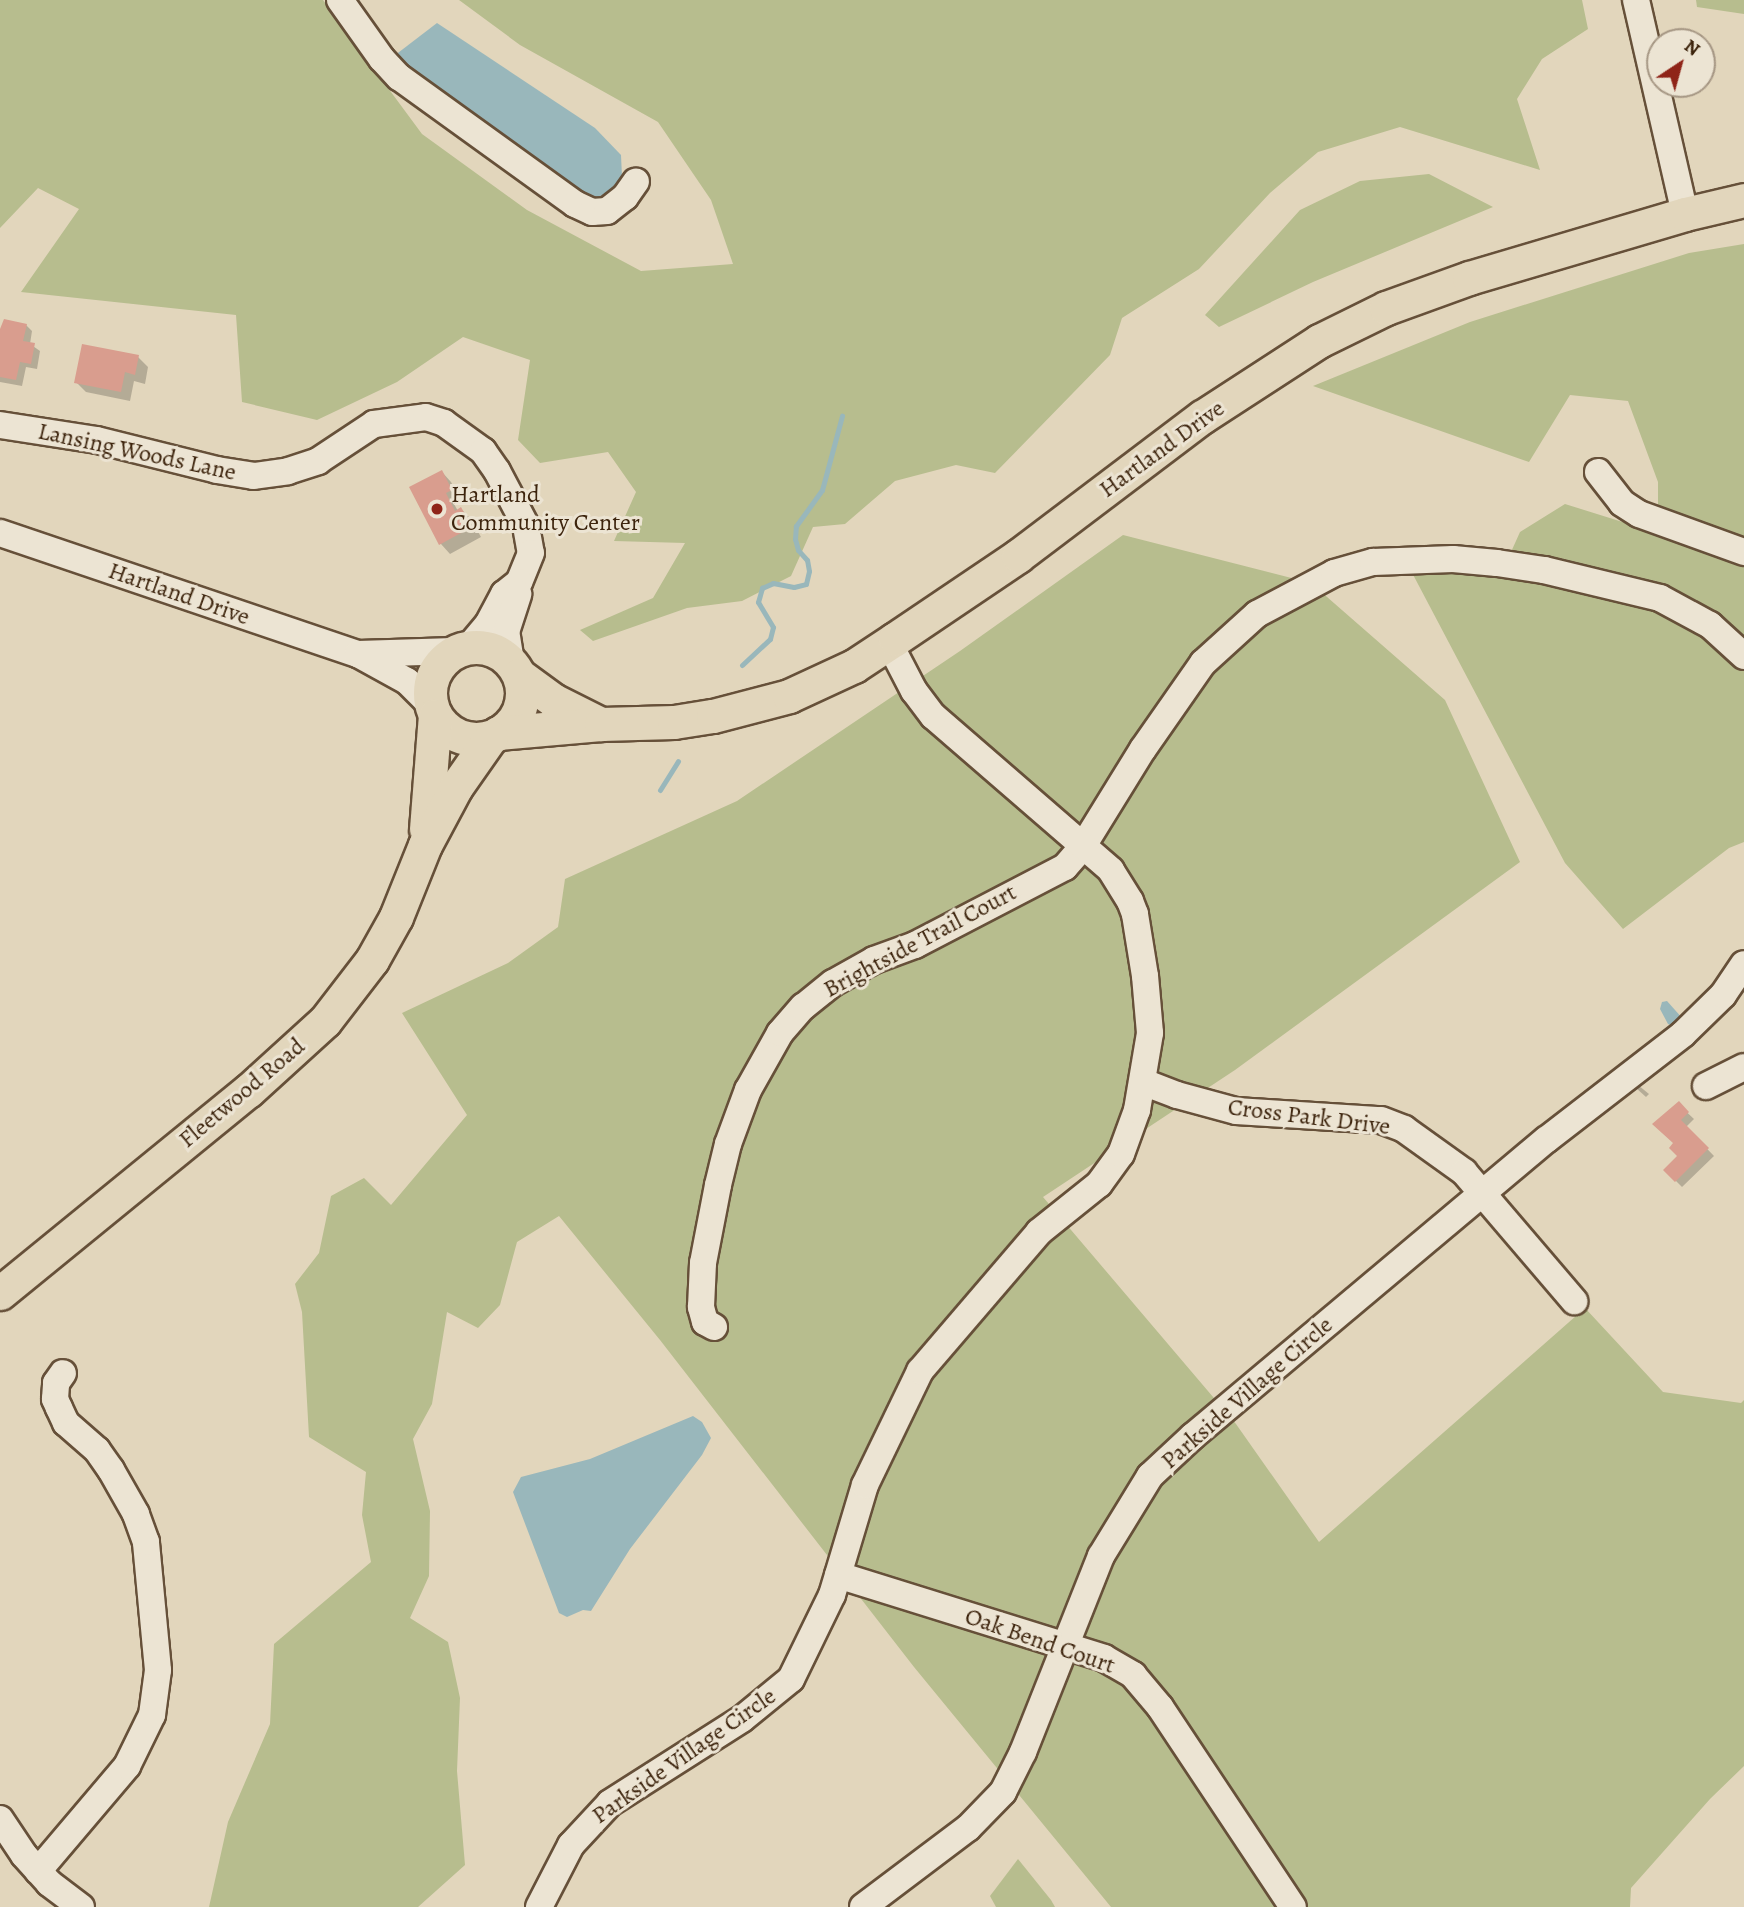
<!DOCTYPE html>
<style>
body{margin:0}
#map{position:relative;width:1744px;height:1907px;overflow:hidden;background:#e2d6bc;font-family:Alegreya,serif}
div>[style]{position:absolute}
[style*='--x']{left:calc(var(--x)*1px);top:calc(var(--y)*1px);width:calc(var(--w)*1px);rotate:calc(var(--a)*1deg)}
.green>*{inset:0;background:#b7bd8e}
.water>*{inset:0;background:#99b7bb}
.shadow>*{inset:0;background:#0003}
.stream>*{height:5px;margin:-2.5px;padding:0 2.5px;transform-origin:2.5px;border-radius:2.5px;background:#99b7bb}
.building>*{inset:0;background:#d99d8e}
.roads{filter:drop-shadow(2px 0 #665039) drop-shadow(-2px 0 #665039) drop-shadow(0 2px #665039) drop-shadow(0 -2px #665039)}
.minor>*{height:26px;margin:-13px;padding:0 13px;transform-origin:13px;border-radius:13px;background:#ece4d3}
.major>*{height:33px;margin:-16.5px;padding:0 16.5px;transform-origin:16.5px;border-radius:16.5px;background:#e2d6bc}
.major>.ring{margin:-16.5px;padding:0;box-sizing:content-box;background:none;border:33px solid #e2d6bc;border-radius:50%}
.dots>*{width:19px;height:19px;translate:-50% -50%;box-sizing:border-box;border:4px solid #ece4d3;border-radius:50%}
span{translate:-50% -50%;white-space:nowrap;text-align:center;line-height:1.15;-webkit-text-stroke:6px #ece4d3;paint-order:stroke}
.street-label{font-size:24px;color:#3d240d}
.poi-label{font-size:24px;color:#3d240d}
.left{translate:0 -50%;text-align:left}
.north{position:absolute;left:1646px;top:28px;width:70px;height:70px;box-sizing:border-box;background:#ece4d3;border:2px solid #a69784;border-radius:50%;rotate:36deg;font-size:19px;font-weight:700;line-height:28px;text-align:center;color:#3d240d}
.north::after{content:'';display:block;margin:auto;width:24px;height:32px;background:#8f2418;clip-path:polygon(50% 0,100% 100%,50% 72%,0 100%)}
</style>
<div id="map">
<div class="green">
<i style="clip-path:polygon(0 0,323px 0,422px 134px,527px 210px,641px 271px,733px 264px,711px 200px,658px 122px,520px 45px,459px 0,1582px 0,1588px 29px,1542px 59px,1517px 99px,1540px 170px,1400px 127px,1318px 152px,1270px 193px,1199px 269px,1122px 318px,1110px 355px,995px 473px,956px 465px,895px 481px,845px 524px,813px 527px,791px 576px,742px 601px,687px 608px,593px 641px,580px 630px,653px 598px,685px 543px,614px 541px,636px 492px,608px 452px,540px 463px,518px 440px,530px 360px,463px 337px,397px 382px,317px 420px,242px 402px,236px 315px,21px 292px,79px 209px,38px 188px,0 228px)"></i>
<i style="clip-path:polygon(1696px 0,1744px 0,1744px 14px,1697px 7px)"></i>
<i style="clip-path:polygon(1429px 174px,1493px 207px,1313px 282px,1219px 327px,1205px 315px,1300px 210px,1360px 181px)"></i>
<i style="clip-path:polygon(1744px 244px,1744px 842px,1729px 848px,1623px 929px,1565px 863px,1409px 567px,1502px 572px,1520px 532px,1565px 504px,1629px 524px,1658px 509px,1658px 482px,1628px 401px,1570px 395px,1529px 462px,1313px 386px,1470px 322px,1689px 253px)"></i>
<i style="clip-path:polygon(1123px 535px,1311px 583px,1445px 700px,1520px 862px,1235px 1070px,1043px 1197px,1236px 1424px,1319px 1542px,1585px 1308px,1663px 1392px,1741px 1403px,1744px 1400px,1744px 1766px,1710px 1799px,1631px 1888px,1630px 1907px,1111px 1907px,914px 1667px,660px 1340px,559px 1216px,517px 1242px,500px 1305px,478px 1328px,447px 1312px,432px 1404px,413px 1439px,430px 1511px,429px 1576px,410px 1618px,448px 1642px,460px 1698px,457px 1771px,465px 1865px,418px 1907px,209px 1907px,228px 1822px,270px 1724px,274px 1644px,371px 1562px,362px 1515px,366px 1472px,309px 1437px,302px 1312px,295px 1284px,319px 1253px,331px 1196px,364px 1178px,391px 1205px,467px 1115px,402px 1013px,508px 963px,558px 927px,565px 879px,737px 801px,960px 651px)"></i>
<i style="clip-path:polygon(1018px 1859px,1051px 1900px,1055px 1907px,996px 1907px,990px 1896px)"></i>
</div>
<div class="water">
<i style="clip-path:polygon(437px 23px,595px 128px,621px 155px,622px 177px,607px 198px,580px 203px,390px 59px)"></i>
<i style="clip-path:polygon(1667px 1001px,1683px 1019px,1673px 1026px,1668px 1024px,1660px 1009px,1662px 1002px)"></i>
<i style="clip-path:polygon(693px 1416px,702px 1422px,711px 1438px,702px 1455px,630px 1549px,591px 1611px,583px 1610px,567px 1617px,559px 1613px,513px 1492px,521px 1477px,590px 1459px)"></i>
</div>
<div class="shadow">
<i style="clip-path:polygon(26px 325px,32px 331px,30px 344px,40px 351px,37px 369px,26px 367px,22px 386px,0 382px,0 331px)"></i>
<i style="clip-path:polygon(138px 357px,148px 367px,145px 384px,134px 381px,130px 401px,86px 392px,76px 382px)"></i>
<i style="clip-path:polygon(442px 472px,451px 482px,461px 500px,454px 504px,458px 511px,461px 509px,471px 519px,481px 537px,450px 554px,441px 544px,412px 487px)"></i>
<i style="clip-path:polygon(1638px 1085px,1649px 1094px,1646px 1097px,1636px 1088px)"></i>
<i style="clip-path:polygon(1678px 1104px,1694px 1119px,1686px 1127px,1714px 1156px,1682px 1187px,1665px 1170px,1679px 1156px,1676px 1144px)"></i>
</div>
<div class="stream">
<i style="--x:742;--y:665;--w:38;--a:-43"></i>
<i style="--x:770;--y:639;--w:12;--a:-76"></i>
<i style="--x:773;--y:627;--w:29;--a:-121"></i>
<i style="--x:758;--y:602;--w:15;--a:-74"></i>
<i style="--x:762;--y:588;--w:12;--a:-24"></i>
<i style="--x:773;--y:583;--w:21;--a:11"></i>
<i style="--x:794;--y:587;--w:12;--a:-14"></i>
<i style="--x:806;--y:584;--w:13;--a:-77"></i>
<i style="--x:809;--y:571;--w:11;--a:-100"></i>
<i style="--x:807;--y:560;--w:13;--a:-132"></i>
<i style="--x:798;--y:550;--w:11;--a:-105"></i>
<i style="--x:795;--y:539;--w:13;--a:-86"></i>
<i style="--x:796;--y:526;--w:44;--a:-54.2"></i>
<i style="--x:822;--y:490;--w:77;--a:-74.9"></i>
<i style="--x:660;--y:790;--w:34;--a:-58"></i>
</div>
<div class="building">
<i style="clip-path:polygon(4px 319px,27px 324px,23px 341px,35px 343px,31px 364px,20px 362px,16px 380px,0 377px,0 329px)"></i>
<i style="clip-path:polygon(82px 344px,139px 355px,135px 375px,125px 372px,121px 392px,74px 383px)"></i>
<i style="clip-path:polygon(442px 470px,452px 490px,446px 493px,455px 511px,461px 507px,472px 527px,439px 545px,409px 487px)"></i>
<i style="clip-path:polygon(1679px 1101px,1689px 1112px,1681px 1120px,1709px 1148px,1675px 1182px,1663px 1170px,1677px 1156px,1669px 1148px,1673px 1143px,1652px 1124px)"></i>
</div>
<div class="roads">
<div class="minor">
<i style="--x:340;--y:0;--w:72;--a:54.6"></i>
<i style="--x:382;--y:59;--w:25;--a:47"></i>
<i style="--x:399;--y:77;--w:217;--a:35.8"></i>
<i style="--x:575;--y:204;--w:19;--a:25"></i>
<i style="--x:592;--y:212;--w:15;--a:-4"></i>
<i style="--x:607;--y:211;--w:23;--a:-38"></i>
<i style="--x:625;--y:197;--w:19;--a:-55"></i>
<i style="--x:1636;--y:0;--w:220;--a:77.1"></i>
<i style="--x:0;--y:425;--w:98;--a:8.8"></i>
<i style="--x:97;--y:440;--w:124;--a:14"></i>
<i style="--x:217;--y:470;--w:37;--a:9"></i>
<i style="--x:254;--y:476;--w:34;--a:-8"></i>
<i style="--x:288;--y:471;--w:32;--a:-18"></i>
<i style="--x:318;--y:461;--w:67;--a:-33.5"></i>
<i style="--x:374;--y:424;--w:52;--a:-7.7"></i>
<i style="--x:426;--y:417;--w:19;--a:18"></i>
<i style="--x:444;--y:423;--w:48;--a:35.7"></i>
<i style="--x:483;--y:451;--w:24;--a:55"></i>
<i style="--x:497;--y:471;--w:62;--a:62.2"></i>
<i style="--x:526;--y:526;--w:27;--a:80"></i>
<i style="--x:531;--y:553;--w:31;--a:112"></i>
<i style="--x:519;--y:582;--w:19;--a:141"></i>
<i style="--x:504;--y:594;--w:34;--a:118"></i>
<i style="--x:488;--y:624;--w:30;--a:130"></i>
<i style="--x:1598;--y:472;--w:39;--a:52"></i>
<i style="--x:1622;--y:503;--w:20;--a:33"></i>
<i style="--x:1639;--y:514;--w:112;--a:19.9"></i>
<i style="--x:0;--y:533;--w:378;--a:18.7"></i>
<i style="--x:358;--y:654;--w:56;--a:28.9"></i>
<i style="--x:407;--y:681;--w:33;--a:45"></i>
<i style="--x:358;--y:654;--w:96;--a:-1.8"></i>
<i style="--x:511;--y:662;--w:30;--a:-99"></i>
<i style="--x:506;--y:632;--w:40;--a:-72"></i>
<i style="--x:1143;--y:1082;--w:36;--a:21"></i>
<i style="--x:1177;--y:1095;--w:61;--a:15.2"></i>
<i style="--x:1236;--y:1111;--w:145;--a:3.6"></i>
<i style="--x:1381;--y:1120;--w:25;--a:21"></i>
<i style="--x:1404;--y:1129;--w:74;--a:35.6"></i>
<i style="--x:1464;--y:1172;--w:170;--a:49.5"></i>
<i style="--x:1706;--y:1086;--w:42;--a:-26.6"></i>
<i style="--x:714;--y:1327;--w:10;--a:-151"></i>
<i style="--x:705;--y:1322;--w:16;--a:-105"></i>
<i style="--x:701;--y:1307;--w:44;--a:-87.4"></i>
<i style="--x:703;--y:1263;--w:79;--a:-79.1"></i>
<i style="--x:718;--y:1185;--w:42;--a:-76.3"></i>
<i style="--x:728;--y:1144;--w:58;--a:-69.7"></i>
<i style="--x:748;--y:1090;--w:65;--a:-60.7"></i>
<i style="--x:780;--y:1033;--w:35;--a:-49"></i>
<i style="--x:803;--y:1007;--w:38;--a:-39"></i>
<i style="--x:833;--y:983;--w:47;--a:-29.3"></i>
<i style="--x:874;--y:960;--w:44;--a:-20.1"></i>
<i style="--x:915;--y:945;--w:169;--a:-27.5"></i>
<i style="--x:1065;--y:867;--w:28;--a:-49"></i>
<i style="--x:1083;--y:846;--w:114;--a:-58.3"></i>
<i style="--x:1143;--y:749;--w:105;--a:-55.1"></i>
<i style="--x:1203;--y:663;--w:73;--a:-42.2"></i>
<i style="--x:1257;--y:614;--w:87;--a:-28"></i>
<i style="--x:1334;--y:573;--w:41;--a:-15.8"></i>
<i style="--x:1373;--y:562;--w:80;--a:-2.1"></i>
<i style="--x:1453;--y:559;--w:44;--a:5.2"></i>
<i style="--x:1497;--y:563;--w:48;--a:8.5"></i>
<i style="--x:1544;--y:570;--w:119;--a:13.6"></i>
<i style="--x:1660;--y:598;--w:57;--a:28.4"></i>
<i style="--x:1710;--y:625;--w:46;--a:42.4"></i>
<i style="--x:838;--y:1575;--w:279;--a:17.3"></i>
<i style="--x:1104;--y:1658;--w:34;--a:30"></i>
<i style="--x:1133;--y:1675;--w:42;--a:49.8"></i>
<i style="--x:1160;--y:1707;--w:240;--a:56.4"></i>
<i style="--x:0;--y:1819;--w:43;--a:56.3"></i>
<i style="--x:24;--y:1855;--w:38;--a:48"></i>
<i style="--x:49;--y:1883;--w:40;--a:37"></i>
<i style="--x:38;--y:1871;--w:138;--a:-49.7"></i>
<i style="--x:127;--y:1766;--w:57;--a:-63.9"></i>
<i style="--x:152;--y:1715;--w:45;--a:-82.4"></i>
<i style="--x:158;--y:1670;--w:129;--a:-95.4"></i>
<i style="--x:146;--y:1542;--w:30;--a:-110"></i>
<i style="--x:136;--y:1514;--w:51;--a:-119.6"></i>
<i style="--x:111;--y:1470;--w:24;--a:-125"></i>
<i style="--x:97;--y:1450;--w:41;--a:-138.9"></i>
<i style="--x:66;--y:1423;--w:17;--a:-115"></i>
<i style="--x:59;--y:1408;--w:10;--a:-114"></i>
<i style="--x:55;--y:1399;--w:16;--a:-86"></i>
<i style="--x:56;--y:1383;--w:12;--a:-55"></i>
<i style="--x:539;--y:1907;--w:70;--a:-62.7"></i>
<i style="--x:571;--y:1845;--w:57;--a:-47.1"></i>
<i style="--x:610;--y:1803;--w:156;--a:-32.5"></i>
<i style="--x:742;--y:1719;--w:63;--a:-39.2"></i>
<i style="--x:791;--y:1679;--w:93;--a:-64"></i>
<i style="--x:832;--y:1595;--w:115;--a:-73.3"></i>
<i style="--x:865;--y:1485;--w:127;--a:-64.2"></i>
<i style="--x:920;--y:1371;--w:183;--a:-49.4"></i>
<i style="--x:1039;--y:1232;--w:77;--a:-38.7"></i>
<i style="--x:1099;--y:1184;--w:37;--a:-54"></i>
<i style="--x:1121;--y:1154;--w:47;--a:-70"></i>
<i style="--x:1137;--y:1110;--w:78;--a:-80.4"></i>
<i style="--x:1150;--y:1033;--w:57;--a:-95"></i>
<i style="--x:1145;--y:976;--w:63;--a:-99.2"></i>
<i style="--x:1135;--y:914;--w:14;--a:-111"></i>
<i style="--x:1130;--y:901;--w:36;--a:-122"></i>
<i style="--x:1111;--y:870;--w:235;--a:-139.1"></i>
<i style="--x:933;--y:716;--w:31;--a:-127"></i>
<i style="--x:914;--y:691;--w:54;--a:-117.5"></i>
<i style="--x:863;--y:1907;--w:131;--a:-37"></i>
<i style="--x:968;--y:1828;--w:50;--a:-45.8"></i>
<i style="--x:1003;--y:1792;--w:45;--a:-63.4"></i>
<i style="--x:1023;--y:1752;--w:211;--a:-68.3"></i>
<i style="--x:1101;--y:1556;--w:94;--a:-58.5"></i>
<i style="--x:1150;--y:1476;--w:59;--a:-42.9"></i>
<i style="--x:1193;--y:1436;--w:461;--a:-40"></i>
<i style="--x:1546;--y:1140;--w:173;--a:-37.7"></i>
<i style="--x:1683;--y:1034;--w:56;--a:-44.3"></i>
<i style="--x:1723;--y:995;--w:37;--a:-56"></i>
</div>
<div class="major">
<i class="ring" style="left:430px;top:647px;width:59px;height:59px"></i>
<i style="--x:519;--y:675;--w:42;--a:36.3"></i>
<i style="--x:553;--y:700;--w:54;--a:26.6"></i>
<i style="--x:498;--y:733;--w:103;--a:-5"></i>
<i style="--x:601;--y:724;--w:73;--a:-1.6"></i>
<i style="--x:674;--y:722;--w:39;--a:-9"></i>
<i style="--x:713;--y:716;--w:79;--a:-14.7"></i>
<i style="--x:789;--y:696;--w:72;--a:-24.8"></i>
<i style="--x:854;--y:666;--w:49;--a:-33.4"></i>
<i style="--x:895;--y:639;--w:148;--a:-34"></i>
<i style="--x:1018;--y:556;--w:231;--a:-37.1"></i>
<i style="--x:1202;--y:417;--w:140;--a:-33"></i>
<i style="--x:1319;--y:341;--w:75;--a:-26.2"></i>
<i style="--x:1386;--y:308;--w:88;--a:-19.9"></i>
<i style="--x:1469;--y:278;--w:225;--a:-16.5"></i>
<i style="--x:1685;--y:214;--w:61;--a:-13.3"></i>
<i style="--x:426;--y:829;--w:114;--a:-85.5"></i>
<i style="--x:0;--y:1293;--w:320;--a:-39.2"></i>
<i style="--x:248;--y:1091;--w:104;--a:-42.3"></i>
<i style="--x:325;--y:1021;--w:77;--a:-52.4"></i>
<i style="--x:372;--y:960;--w:49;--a:-60.8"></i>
<i style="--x:396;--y:917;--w:78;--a:-68.1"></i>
<i style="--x:425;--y:845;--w:66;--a:-61.9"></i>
<i style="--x:456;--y:787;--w:61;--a:-55"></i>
</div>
</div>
<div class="dots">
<i style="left:437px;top:509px;background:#8f2418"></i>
</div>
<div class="street-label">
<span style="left:1162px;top:449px;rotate:-36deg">Hartland Drive</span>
<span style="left:137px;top:452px;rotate:12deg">Lansing Woods Lane</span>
<span style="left:179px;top:594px;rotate:19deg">Hartland Drive</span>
<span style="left:920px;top:941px;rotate:-28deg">Brightside Trail Court</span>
<span style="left:242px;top:1093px;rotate:-40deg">Fleetwood Road</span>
<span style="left:1309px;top:1117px;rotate:7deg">Cross Park Drive</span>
<span style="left:1247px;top:1393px;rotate:-41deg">Parkside Village Circle</span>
<span style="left:1040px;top:1641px;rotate:19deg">Oak Bend Court</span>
<span style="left:684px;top:1756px;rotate:-35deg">Parkside Village Circle</span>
</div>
<div class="poi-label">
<span class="left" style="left:451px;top:509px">Hartland<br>Community Center</span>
</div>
<div class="north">N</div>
</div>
